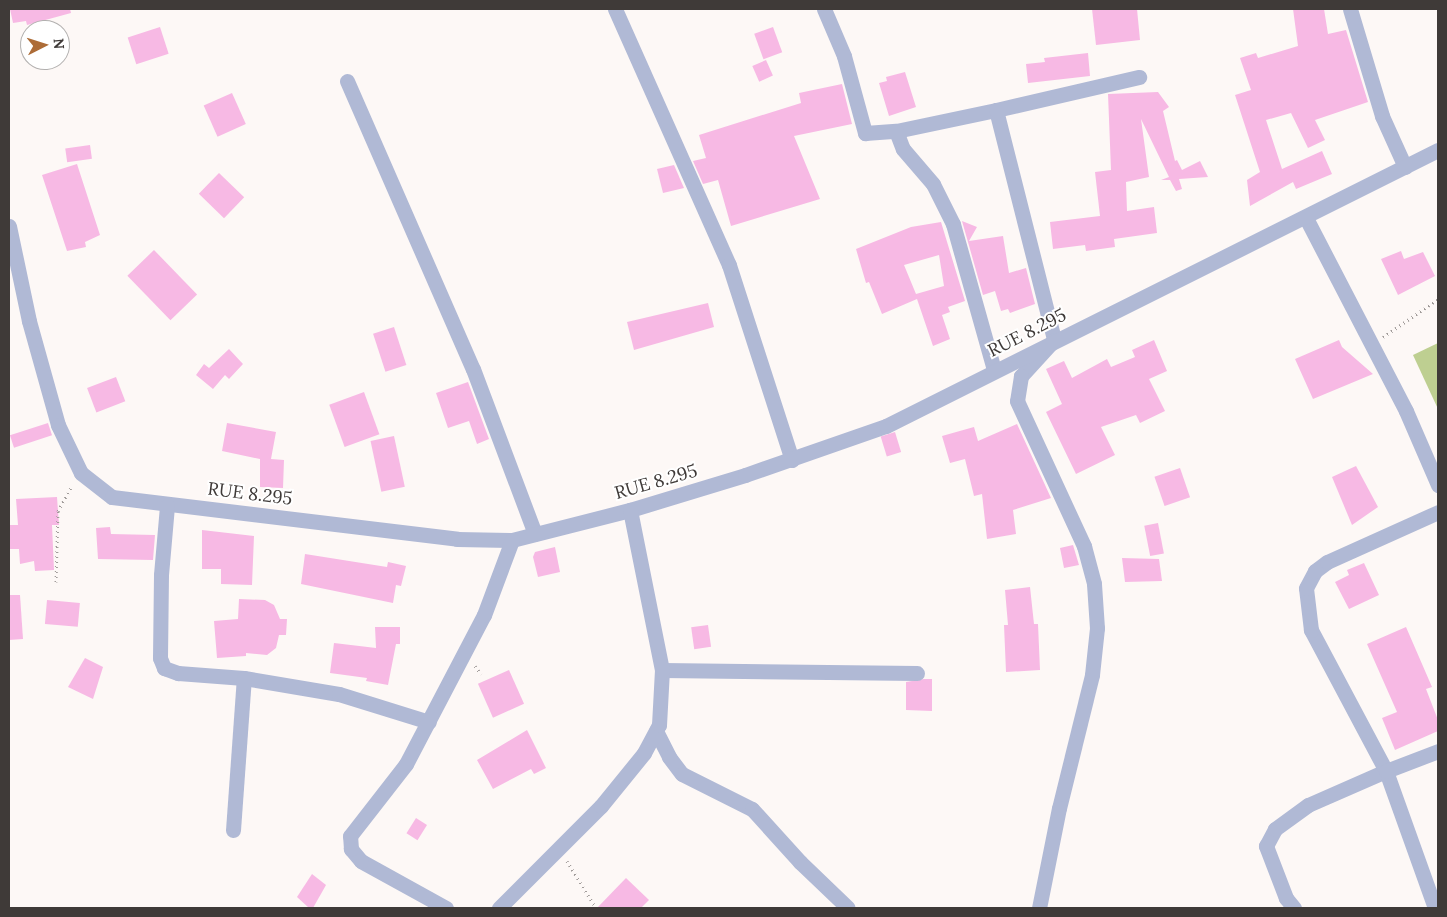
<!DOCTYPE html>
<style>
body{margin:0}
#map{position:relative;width:1447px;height:917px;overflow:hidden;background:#fdf8f6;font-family:Lora,serif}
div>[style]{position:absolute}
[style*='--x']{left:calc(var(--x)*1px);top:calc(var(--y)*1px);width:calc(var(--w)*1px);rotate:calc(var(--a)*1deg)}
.green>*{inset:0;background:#becf91}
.building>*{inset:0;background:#f7b9e4;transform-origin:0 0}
.path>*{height:3px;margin-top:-1.5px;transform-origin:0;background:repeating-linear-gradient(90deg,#a19c9a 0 1px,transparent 0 5px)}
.minor>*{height:15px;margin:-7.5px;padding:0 7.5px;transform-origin:7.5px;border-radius:7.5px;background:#b0b9d5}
span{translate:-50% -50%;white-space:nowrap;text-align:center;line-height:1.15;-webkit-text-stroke:4px #fff;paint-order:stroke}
.street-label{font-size:18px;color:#3f3a38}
.frame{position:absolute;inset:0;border:10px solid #3f3a38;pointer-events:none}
.north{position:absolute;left:20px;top:20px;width:50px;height:50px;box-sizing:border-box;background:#fff;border:1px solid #b2b0af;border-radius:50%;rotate:85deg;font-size:14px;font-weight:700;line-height:20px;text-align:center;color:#3f3a38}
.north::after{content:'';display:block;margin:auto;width:18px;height:22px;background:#ad6c37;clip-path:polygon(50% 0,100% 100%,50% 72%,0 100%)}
</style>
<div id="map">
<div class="green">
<i style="clip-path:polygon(1438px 343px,1438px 409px,1413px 355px)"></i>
</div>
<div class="building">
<i style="clip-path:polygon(10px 9px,70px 9px,71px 13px,27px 25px,26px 21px,13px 23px)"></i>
<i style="clip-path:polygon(1092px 9px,1137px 9px,1140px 40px,1096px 45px)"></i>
<i style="clip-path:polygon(1293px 9px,1324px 9px,1328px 34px,1346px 30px,1368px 102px,1315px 120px,1325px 140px,1308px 148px,1291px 113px,1266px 120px,1282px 169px,1322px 151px,1332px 174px,1296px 189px,1293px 182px,1250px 206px,1247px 180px,1260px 172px,1235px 95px,1251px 90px,1240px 58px,1256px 53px,1258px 58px,1298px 46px)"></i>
<i style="left:160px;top:27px;width:28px;height:34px;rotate:72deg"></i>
<i style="left:773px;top:27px;width:27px;height:20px;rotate:70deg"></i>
<i style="clip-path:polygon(1088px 53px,1090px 76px,1028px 83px,1026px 64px,1045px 62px,1044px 58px)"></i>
<i style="left:766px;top:60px;width:17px;height:15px;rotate:66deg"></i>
<i style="clip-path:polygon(905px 72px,916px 107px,889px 116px,879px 83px,887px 81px,886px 77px)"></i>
<i style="clip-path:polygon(842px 84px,852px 124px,794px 136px,820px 199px,731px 226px,718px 180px,703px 184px,693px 161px,706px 158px,699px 135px,801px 103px,799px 93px)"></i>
<i style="clip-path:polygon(1158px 92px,1169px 107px,1163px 111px,1175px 161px,1177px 160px,1182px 170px,1200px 161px,1208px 177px,1179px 179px,1182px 189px,1176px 191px,1170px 180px,1161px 180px,1169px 177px,1141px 119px,1149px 177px,1126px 182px,1127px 211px,1154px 207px,1157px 233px,1114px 239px,1115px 247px,1086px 251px,1085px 245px,1053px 249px,1050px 222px,1100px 216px,1095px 172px,1111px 170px,1108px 94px)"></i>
<i style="left:232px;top:93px;width:34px;height:31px;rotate:66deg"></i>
<i style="left:90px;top:145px;width:14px;height:25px;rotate:82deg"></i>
<i style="clip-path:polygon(77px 164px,100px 235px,85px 242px,86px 247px,67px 251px,42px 175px)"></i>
<i style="clip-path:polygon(674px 165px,684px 188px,663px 193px,657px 169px)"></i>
<i style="left:219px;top:173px;width:35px;height:29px;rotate:44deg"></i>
<i style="clip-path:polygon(962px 221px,977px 227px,969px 241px,1003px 236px,1009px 273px,1026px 268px,1035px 304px,1010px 313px,1008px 309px,1001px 311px,995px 291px,983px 295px)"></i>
<i style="clip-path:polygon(evenodd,941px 222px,965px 301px,948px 307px,950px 312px,942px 315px,950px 339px,933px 346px,917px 299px,882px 314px,869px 282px,866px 283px,856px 249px,911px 227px,941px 222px,939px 255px,944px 286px,916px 294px,904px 265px,939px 255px)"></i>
<i style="left:154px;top:250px;width:62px;height:37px;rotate:46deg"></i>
<i style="clip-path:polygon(1401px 251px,1404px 259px,1423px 252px,1435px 276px,1398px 295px,1381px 259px)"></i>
<i style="clip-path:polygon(708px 303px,714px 327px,634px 350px,627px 322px)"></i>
<i style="left:394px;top:327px;width:40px;height:22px;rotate:72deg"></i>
<i style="clip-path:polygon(1154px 340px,1167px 371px,1149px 379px,1165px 411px,1140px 423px,1136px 415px,1101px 427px,1115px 455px,1076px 474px,1046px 412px,1062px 404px,1046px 369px,1064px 361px,1072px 378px,1107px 359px,1111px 367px,1135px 357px,1132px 350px)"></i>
<i style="clip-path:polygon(1339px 340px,1342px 347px,1373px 374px,1313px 399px,1295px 359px)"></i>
<i style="clip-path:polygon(229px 349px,243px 364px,229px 379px,225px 375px,213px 389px,196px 375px,204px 364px,209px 368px)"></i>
<i style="left:116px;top:377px;width:26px;height:31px;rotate:69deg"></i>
<i style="clip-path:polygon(468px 382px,489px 439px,477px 444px,469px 421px,448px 428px,436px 393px)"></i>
<i style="left:364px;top:392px;width:45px;height:37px;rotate:70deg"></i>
<i style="left:48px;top:423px;width:13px;height:40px;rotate:72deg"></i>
<i style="clip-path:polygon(227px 423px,276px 432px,271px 459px,284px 460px,283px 488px,260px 487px,260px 459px,222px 451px)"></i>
<i style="clip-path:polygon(1017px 424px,1051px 498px,1013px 510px,1016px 534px,987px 539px,982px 494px,974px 496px,965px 459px,950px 463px,942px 436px,974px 427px,978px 441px)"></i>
<i style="left:895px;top:432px;width:21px;height:15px;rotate:73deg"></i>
<i style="left:394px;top:436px;width:52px;height:24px;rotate:78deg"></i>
<i style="clip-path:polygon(1356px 466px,1378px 507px,1352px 525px,1332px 477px)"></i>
<i style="left:1180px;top:468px;width:31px;height:27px;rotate:71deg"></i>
<i style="clip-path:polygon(57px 497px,59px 525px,52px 525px,54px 570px,35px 571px,34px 561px,20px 564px,19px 549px,9px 549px,9px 525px,18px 525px,16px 499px)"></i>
<i style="left:1158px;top:523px;width:31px;height:14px;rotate:79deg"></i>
<i style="clip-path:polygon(110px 527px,111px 534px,155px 535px,153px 560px,98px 559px,96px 528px)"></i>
<i style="clip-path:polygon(202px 530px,254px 536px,252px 585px,221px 584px,221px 569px,202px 569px)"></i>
<i style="clip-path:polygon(1073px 545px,1079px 565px,1064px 568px,1060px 548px)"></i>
<i style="clip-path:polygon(555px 547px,560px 572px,538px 577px,533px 557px,535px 552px)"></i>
<i style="clip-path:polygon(305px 554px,387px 567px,388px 562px,406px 566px,401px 586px,396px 585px,393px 603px,301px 584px)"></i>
<i style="clip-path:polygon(1122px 558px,1159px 559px,1162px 581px,1125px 582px)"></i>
<i style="clip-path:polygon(1364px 563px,1379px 595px,1349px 609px,1335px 582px,1349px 575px,1347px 570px)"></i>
<i style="clip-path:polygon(1030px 587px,1034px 624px,1038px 624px,1040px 670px,1006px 672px,1004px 625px,1008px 625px,1005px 590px)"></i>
<i style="clip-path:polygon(9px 595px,20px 595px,23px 639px,9px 640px)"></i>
<i style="clip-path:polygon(239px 599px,265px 600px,274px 605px,280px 619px,287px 619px,286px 635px,279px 635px,276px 648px,267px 655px,246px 653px,246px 656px,217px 658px,214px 621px,238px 619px)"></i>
<i style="left:47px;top:600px;width:33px;height:24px;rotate:5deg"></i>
<i style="left:708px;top:625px;width:22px;height:17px;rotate:82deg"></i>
<i style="clip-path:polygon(375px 627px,400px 627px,400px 644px,396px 644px,388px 685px,366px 681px,367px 678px,330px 673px,334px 643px,376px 648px)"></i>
<i style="clip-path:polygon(1406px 627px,1432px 687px,1426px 689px,1438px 720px,1438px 731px,1395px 750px,1382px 718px,1397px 712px,1367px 644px)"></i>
<i style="clip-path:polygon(85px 658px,103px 667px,93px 699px,68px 687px)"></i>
<i style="left:509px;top:670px;width:37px;height:34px;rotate:66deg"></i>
<i style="clip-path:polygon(924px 679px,932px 679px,932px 711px,906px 710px,906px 682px)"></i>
<i style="clip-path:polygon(527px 730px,546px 768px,534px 774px,531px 769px,493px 789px,477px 760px)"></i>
<i style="left:416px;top:818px;width:13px;height:18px;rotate:32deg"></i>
<i style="clip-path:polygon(312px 874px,326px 885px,313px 908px,309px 908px,297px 897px)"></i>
<i style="clip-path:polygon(626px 878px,649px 900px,641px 908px,597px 908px)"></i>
</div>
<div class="path">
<i style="--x:1383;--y:337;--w:67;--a:-34.6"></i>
<i style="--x:56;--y:582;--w:71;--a:-88.4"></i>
<i style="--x:58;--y:511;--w:29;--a:-61"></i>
<i style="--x:475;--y:666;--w:10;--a:53"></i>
<i style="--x:567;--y:861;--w:55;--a:58.3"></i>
</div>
<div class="minor">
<i style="--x:615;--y:9;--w:280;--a:66"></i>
<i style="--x:729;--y:265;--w:205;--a:72.1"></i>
<i style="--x:824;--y:9;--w:51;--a:66.9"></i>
<i style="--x:844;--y:56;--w:80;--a:74.7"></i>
<i style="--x:865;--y:133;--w:31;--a:-4"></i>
<i style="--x:896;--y:131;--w:102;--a:-11.9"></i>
<i style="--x:996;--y:110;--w:237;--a:75.8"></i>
<i style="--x:1054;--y:340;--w:49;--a:132.5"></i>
<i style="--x:1021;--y:376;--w:25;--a:99"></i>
<i style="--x:1017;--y:401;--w:160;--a:65.2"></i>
<i style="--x:1084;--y:546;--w:39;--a:75"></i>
<i style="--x:1094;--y:584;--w:44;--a:86.1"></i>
<i style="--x:1097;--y:628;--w:47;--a:96.1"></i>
<i style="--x:1092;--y:675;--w:137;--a:103.9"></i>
<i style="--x:1059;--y:808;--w:102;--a:101.3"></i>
<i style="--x:1350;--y:9;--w:112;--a:73.3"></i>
<i style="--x:1382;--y:116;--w:56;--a:65.7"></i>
<i style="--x:347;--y:81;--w:314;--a:66.4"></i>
<i style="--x:473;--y:369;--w:176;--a:69.4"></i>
<i style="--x:996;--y:110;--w:147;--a:-13"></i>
<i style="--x:896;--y:131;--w:19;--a:69"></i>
<i style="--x:903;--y:149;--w:46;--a:49.4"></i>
<i style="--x:933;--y:184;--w:45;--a:63.4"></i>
<i style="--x:953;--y:224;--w:152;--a:74.3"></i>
<i style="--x:1306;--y:218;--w:217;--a:62.6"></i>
<i style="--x:1406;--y:411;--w:81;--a:66.6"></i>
<i style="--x:9;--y:226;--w:97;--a:78.1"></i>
<i style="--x:29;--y:321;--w:108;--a:74.4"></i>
<i style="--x:58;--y:425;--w:53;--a:64.4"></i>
<i style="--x:81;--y:473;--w:39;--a:38"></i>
<i style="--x:112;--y:497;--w:348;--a:6.9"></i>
<i style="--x:457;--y:539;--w:55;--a:1"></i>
<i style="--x:512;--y:540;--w:122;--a:-14.3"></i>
<i style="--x:630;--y:510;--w:120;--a:-16.9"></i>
<i style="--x:745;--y:475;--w:149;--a:-19.2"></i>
<i style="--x:886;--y:426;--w:617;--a:-26.57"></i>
<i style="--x:167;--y:506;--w:69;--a:95"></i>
<i style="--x:161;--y:575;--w:83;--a:90.7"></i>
<i style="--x:160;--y:658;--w:11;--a:68"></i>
<i style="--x:164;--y:668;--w:15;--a:20"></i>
<i style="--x:178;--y:673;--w:66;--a:4.3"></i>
<i style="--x:244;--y:678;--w:96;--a:9.6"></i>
<i style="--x:339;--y:694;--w:94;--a:17.3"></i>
<i style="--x:662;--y:670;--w:255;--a:0.7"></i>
<i style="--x:656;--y:731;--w:29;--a:63"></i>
<i style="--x:669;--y:757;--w:21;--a:53"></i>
<i style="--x:682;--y:774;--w:78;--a:26.6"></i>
<i style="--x:752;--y:809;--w:72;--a:47.8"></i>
<i style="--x:800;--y:862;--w:66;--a:43.8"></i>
<i style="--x:233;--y:830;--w:152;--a:-85.9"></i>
<i style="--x:446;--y:908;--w:97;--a:-151.1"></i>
<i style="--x:361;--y:861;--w:16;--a:-130"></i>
<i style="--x:351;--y:849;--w:13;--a:-94"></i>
<i style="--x:350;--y:836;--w:91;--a:-52.1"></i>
<i style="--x:406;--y:764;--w:168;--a:-62.4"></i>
<i style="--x:484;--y:615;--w:80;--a:-69.5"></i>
<i style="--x:499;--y:908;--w:144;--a:-45"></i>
<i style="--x:601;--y:806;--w:68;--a:-50.9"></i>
<i style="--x:644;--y:753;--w:32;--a:-62"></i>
<i style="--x:659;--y:725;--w:55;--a:-86.9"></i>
<i style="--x:662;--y:670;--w:163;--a:-101.3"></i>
<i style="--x:1294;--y:908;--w:13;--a:-129"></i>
<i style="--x:1286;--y:898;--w:56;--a:-111"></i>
<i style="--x:1266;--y:846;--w:19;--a:-62"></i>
<i style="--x:1275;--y:829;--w:41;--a:-36"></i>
<i style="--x:1308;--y:805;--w:85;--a:-23.6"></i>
<i style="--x:1386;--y:771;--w:160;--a:-118"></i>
<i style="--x:1311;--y:630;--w:42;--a:-96.8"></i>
<i style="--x:1306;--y:588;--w:19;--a:-62"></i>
<i style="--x:1315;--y:571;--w:15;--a:-37"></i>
<i style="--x:1327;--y:562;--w:122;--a:-24.2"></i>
<i style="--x:1435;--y:908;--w:145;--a:-109.7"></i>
<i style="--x:1386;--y:771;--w:56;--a:-21"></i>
</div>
<div class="street-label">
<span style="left:1027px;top:333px;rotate:-27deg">RUE 8.295</span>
<span style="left:656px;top:482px;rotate:-16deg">RUE 8.295</span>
<span style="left:250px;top:494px;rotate:7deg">RUE 8.295</span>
</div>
<div class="frame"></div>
<div class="north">N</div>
</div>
